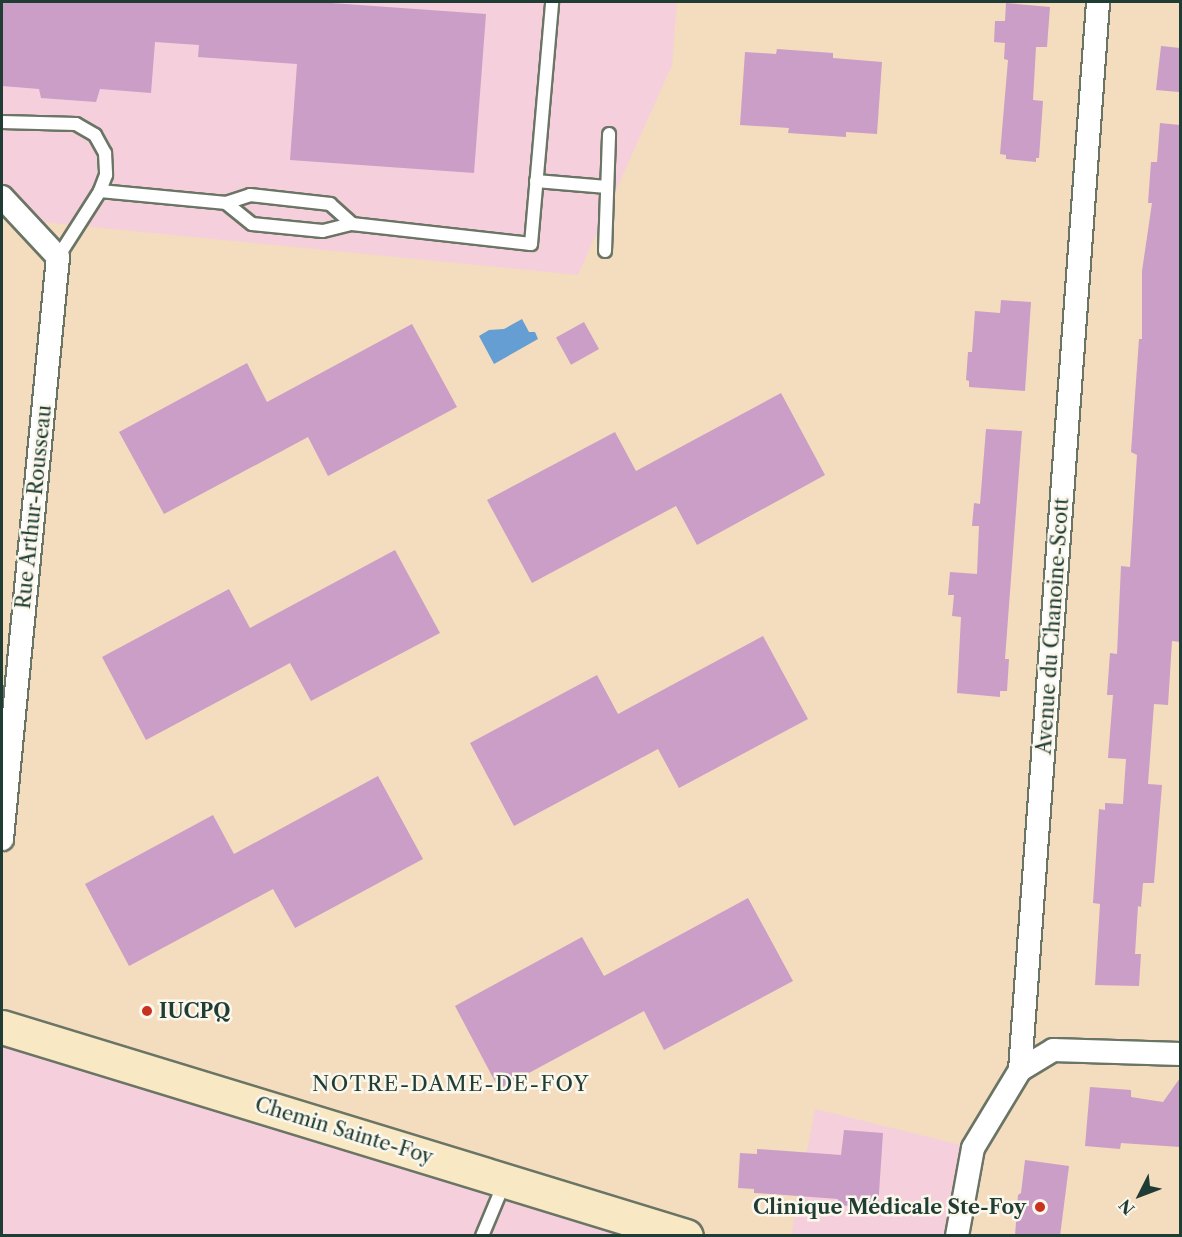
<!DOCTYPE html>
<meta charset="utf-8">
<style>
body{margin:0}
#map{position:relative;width:1182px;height:1237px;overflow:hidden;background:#f4dcbf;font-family:"Libre Caslon Text",serif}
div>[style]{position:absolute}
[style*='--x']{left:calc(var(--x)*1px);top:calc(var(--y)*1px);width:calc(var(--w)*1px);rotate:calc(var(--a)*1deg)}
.built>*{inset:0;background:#f5cfdc}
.water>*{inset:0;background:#649ed3}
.building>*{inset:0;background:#ca9ec6;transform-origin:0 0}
.roads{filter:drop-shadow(2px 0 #6a7565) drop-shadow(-2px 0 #6a7565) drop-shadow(0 2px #6a7565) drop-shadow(0 -2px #6a7565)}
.lane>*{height:12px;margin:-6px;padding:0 6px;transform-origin:6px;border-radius:6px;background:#fff}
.street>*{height:22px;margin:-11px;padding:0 11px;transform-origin:11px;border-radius:11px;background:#fff}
.secondary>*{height:33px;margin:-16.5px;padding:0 16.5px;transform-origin:16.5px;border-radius:16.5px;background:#f8e8c3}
.dots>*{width:16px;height:16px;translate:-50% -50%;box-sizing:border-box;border:3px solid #fbf7ec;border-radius:50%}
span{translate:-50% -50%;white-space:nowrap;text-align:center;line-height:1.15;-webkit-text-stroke:5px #fbf7ec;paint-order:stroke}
.street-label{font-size:20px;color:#1f3d34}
.poi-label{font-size:20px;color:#1f3d34;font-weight:700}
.left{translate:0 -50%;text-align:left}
.right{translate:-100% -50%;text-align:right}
.neighbourhood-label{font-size:21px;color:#1f3d34;letter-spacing:1.5px}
.frame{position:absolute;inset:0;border:3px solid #1f3d34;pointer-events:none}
.north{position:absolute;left:1110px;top:1165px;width:60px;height:60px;-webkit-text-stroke:4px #fbf7ec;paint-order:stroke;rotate:228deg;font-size:16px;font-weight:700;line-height:24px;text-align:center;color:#1f3d34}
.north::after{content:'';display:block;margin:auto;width:21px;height:27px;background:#1f3d34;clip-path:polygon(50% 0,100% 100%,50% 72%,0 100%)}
</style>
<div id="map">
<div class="built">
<i style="clip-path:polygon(2px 2px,677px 2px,672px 65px,578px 275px,2px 218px)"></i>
<i style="clip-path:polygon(2px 1027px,686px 1235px,2px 1235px)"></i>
<i style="clip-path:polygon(815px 1109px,973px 1148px,957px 1235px,791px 1236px)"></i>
</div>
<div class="water">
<i style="clip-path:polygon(522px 319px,529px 332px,535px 332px,538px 339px,494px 364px,479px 336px,489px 330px,504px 329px)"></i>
</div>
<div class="building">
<i style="clip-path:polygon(2px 2px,317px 2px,486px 14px,474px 173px,290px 160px,297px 64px,198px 57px,199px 45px,155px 42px,151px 93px,100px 89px,96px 102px,41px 98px,39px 89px,2px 86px)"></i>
<i style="clip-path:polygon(1006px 3px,1050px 7px,1047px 47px,1036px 47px,1033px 100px,1043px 101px,1039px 158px,1036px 158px,1036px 162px,1006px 159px,1006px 155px,1000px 154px,1008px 60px,1004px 59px,1005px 43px,994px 42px,995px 21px,1005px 21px)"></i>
<i style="clip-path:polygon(1161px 46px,1180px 48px,1179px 92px,1156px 90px)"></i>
<i style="clip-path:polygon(777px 49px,833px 53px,833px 58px,882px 62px,877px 134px,846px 132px,846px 137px,788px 133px,789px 128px,740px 125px,745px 52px,776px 54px)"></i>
<i style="clip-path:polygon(1160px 123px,1180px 125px,1180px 642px,1172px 641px,1168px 705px,1154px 704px,1148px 784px,1162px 785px,1154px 883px,1143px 883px,1141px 907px,1138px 906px,1135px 954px,1141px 954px,1139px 986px,1095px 985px,1100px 904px,1093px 903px,1099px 809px,1105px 810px,1105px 803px,1123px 804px,1126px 759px,1108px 758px,1113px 695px,1107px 695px,1110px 653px,1117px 654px,1121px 566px,1130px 567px,1137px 455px,1131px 452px,1139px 339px,1142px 339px,1142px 271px,1152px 203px,1148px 203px,1151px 162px,1157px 162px)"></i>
<i style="clip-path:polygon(1001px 300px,1031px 302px,1025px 391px,969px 387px,969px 381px,966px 380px,968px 352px,972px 352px,975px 311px,1000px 313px)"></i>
<i style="left:584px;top:322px;width:31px;height:32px;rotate:61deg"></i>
<i style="clip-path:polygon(412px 324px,457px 407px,328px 476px,308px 437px,164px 514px,119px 432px,247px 363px,267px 402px)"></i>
<i style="clip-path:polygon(781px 393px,825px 475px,697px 545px,676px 506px,532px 583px,487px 500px,615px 432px,636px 471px)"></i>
<i style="clip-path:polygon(986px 429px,1022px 431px,1005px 659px,1009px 659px,1007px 691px,1000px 691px,1000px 697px,957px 693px,961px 617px,952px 616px,954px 595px,948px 595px,950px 572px,977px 574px,979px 526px,972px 526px,974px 503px,980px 504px)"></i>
<i style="clip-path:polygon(395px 550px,440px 633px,311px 701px,290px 663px,146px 740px,102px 657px,229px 589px,250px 628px)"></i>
<i style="clip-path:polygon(763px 636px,808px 719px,679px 788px,658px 749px,514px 826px,470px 743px,597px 675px,618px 714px)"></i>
<i style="clip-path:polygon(378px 776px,423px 859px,295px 928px,273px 889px,129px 966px,85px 884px,213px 815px,234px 854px)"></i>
<i style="clip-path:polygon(748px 898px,793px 981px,664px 1050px,644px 1011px,499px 1089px,455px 1006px,582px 937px,604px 976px)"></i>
<i style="clip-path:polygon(1180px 1078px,1180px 1147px,1121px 1143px,1120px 1149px,1085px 1146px,1090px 1087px,1131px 1090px,1131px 1097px,1163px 1102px)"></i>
<i style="clip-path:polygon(844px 1130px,883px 1133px,878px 1208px,837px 1205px,838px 1199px,771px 1194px,754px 1193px,754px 1189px,738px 1188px,740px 1153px,757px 1154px,757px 1149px,841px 1155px)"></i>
<i style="clip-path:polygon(1025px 1160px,1069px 1166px,1060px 1236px,1015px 1236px,1018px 1195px,1021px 1193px)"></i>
</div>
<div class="roads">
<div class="lane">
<i style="--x:2;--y:122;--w:74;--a:1.5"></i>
<i style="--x:76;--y:124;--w:22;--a:30"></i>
<i style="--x:95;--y:135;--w:21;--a:61"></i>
<i style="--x:105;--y:153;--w:22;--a:87"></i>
<i style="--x:106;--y:175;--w:17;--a:111"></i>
<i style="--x:536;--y:181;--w:71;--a:4.8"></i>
<i style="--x:226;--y:203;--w:25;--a:-18"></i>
<i style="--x:250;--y:195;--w:81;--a:6.4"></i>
<i style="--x:330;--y:204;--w:30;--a:42"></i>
<i style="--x:605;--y:251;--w:117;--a:-88"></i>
<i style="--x:58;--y:257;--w:78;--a:-57.5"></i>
<i style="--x:100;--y:191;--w:127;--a:5.4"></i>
<i style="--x:226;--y:203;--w:33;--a:39"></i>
<i style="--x:252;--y:224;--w:71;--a:5.6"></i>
<i style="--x:323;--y:231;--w:30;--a:-14"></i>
<i style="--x:352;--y:224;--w:180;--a:6.4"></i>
<i style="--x:531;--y:244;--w:243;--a:-85"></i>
<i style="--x:482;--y:1236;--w:60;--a:-67.3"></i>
</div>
<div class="street">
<i style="--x:2;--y:197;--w:82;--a:47"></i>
<i style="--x:58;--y:257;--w:585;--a:95.5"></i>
<i style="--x:1020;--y:1070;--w:39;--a:-31"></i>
<i style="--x:1053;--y:1050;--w:127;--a:1.8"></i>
<i style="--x:957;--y:1236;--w:89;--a:-79.7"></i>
<i style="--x:973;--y:1148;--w:91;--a:-58.9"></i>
<i style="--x:1020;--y:1070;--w:1071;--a:-85.82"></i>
</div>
<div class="secondary">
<i style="--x:2;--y:1027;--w:715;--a:16.99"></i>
</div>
</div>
<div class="dots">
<i style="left:147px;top:1011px;background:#c8321e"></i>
<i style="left:1040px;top:1207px;background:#c8321e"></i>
</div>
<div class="street-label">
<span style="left:34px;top:507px;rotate:-84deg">Rue Arthur-Rousseau</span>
<span style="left:1053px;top:626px;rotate:-86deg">Avenue du Chanoine-Scott</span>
<span style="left:344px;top:1131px;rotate:17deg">Chemin Sainte-Foy</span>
</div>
<div class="poi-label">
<span class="left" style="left:159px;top:1011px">IUCPQ</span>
<span class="right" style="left:1026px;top:1207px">Clinique Médicale Ste-Foy</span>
</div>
<div class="neighbourhood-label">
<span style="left:451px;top:1084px">NOTRE-DAME-DE-FOY</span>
</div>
<div class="frame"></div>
<div class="north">N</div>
</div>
